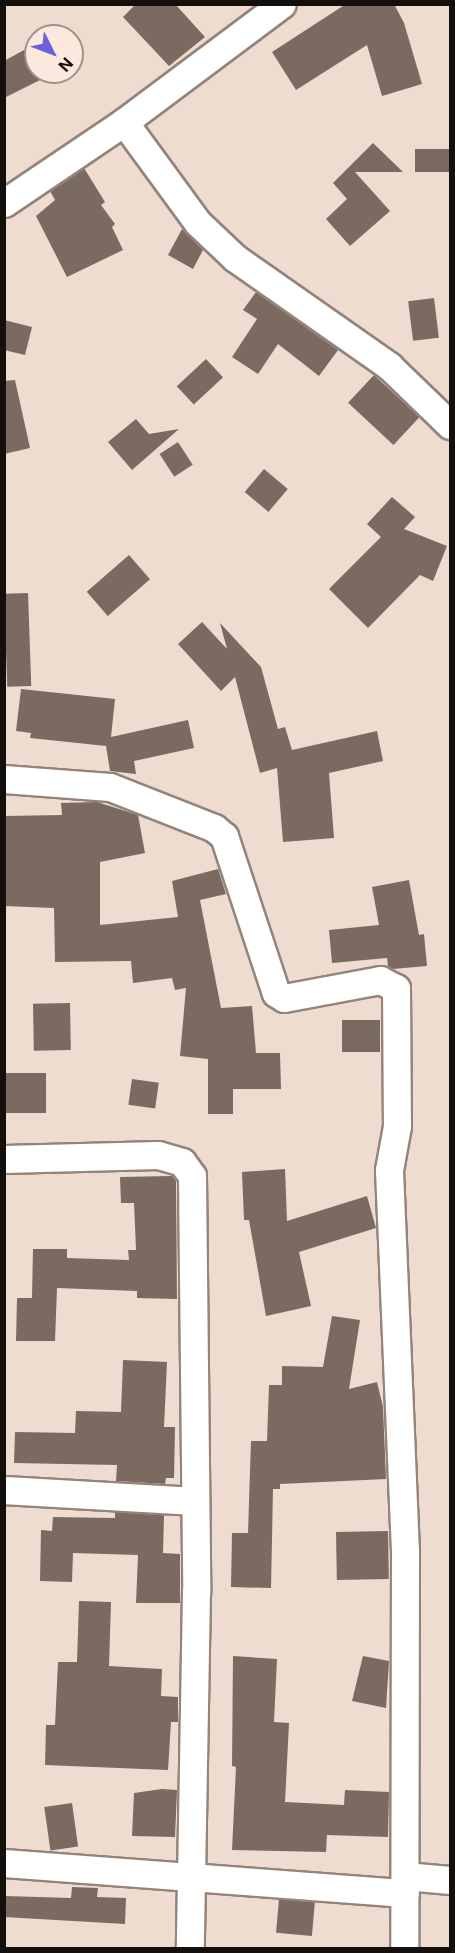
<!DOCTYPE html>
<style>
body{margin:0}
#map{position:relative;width:455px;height:1953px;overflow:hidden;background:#eedcd0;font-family:Inter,sans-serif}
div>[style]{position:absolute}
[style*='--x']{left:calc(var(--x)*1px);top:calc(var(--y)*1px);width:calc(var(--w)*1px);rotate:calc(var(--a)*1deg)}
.building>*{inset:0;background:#7a6a60;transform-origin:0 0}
.roads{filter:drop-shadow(2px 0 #948479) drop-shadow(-2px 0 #948479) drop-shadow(0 2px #948479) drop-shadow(0 -2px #948479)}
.minor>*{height:27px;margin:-13.5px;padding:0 13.5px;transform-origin:13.5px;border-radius:13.5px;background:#fff}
span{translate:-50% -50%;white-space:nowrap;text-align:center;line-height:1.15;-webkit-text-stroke:5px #fbe9dd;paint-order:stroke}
.frame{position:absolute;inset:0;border:6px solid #150f0b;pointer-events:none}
.north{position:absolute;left:24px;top:24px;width:60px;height:60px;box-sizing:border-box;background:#fbe9dd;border:2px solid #9f9289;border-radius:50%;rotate:132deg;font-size:16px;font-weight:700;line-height:24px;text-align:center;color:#150f0b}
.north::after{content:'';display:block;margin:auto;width:21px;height:27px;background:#6d61db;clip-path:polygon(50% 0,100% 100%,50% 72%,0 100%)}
</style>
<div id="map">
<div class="building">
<i style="clip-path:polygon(136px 4px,175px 4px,205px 37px,169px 66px,123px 17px)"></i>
<i style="clip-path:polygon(346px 4px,394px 4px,404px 23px,422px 84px,382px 96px,367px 45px,296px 90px,272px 52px)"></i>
<i style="clip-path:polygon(26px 49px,42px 79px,4px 98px,4px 61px)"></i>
<i style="clip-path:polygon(373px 143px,403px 172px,355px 172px,390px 211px,350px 246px,326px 219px,347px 199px,333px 183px)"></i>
<i style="left:415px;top:149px;width:35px;height:23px"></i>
<i style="clip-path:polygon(84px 168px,105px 202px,101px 205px,115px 224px,112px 227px,123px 250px,67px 277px,36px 216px,55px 200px,50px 191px)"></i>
<i style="clip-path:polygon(182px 229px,203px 250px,193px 269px,168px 255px)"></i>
<i style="clip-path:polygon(256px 292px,338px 350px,319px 376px,278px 344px,258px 374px,232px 357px,257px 319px,243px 310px)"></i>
<i style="left:434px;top:298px;width:40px;height:26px;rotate:83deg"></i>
<i style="clip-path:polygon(4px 320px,32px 327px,25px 355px,4px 350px)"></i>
<i style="left:206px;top:359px;width:25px;height:40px;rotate:47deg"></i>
<i style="left:374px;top:375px;width:62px;height:38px;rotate:43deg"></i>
<i style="clip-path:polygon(15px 380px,30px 448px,4px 454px,4px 381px)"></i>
<i style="clip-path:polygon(136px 419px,149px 434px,179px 429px,132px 470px,108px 442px)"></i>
<i style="left:178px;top:442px;width:27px;height:22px;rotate:57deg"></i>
<i style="left:264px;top:469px;width:31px;height:30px;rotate:40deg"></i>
<i style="clip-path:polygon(392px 497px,415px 517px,404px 529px,447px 546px,433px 581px,420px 575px,368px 628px,329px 589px,381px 537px,367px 524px)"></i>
<i style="left:129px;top:555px;width:32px;height:56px;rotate:49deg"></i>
<i style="left:28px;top:593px;width:93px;height:24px;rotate:88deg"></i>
<i style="clip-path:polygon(202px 622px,227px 649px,220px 623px,261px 667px,278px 729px,285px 727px,292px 750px,377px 731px,383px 761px,329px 773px,334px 838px,283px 842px,277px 768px,260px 773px,235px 677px,221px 691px,178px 644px)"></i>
<i style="clip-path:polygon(21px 689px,115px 699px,111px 737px,188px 720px,194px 748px,134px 761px,136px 774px,110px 771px,106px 746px,30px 738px,31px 733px,16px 731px)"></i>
<i style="clip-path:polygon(97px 802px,138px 815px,145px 853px,100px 862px,100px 925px,178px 917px,172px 881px,218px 869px,226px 894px,200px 900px,221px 1008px,252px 1006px,256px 1053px,280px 1053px,281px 1089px,233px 1089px,233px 1114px,208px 1114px,208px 1059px,180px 1056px,186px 988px,175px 990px,172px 978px,133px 983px,131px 961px,55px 962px,54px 908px,4px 906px,4px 816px,62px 815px,61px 803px)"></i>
<i style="clip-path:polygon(409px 880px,419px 935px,424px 934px,427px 966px,393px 969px,388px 966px,387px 958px,332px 963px,329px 930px,379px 925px,372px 887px)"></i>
<i style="left:70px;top:1003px;width:47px;height:37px;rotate:89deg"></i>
<i style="left:342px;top:1020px;width:38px;height:32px"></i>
<i style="left:5px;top:1073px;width:41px;height:40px"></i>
<i style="left:132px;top:1079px;width:27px;height:26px;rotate:8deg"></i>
<i style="clip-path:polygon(285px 1169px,287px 1221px,367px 1196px,376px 1228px,299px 1252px,311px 1306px,266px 1316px,249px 1220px,244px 1220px,242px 1172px)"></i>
<i style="clip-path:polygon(172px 1176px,176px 1181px,177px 1299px,137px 1298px,137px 1291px,57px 1288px,55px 1341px,16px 1341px,17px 1298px,32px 1298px,33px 1249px,67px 1249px,67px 1258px,129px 1260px,128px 1250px,136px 1250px,134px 1203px,121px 1203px,120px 1177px)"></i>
<i style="clip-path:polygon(332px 1316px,360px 1320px,349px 1389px,377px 1382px,383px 1407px,386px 1479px,280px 1484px,280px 1489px,273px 1489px,271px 1588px,231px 1587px,232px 1533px,248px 1533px,251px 1441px,267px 1441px,269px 1385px,282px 1385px,282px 1366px,323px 1367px)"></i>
<i style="clip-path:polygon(123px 1360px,167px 1362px,164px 1427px,175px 1427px,174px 1478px,166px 1478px,165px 1484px,116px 1481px,117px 1465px,14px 1463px,15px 1432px,75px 1433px,76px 1411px,121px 1412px)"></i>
<i style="clip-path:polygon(115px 1512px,164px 1515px,163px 1553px,180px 1554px,180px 1603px,136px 1603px,138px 1555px,73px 1553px,72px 1582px,40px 1581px,41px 1530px,52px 1531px,53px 1517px,115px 1518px)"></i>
<i style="left:388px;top:1531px;width:48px;height:52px;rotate:89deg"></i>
<i style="clip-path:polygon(79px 1601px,111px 1602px,109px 1666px,162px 1669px,161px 1696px,178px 1697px,178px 1722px,171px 1722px,168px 1770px,45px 1765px,46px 1725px,55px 1725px,58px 1662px,77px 1662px)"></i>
<i style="clip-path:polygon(233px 1656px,277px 1659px,274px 1722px,289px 1723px,285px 1802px,344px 1805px,345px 1790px,389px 1792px,388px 1837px,327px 1835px,326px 1852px,232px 1850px,236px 1767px,232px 1766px)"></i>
<i style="clip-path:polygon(363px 1656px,389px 1661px,386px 1708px,352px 1701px)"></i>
<i style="clip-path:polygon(162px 1789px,177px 1790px,175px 1837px,132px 1836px,134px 1793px)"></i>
<i style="left:72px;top:1803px;width:44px;height:28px;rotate:82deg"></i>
<i style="clip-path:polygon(72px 1887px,98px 1888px,97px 1897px,126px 1898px,125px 1924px,4px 1917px,5px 1896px,71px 1898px)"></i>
<i style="left:279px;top:1899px;width:36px;height:34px;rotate:5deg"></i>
</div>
<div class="roads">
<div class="minor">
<i style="--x:124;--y:122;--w:125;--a:53.8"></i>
<i style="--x:198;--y:223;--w:51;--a:43.4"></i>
<i style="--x:235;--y:258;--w:188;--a:35"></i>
<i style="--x:389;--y:366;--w:85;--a:44"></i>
<i style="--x:4;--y:203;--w:145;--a:-34"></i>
<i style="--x:124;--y:122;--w:197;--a:-36.8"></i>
<i style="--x:4;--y:779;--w:106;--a:4.3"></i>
<i style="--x:110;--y:787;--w:112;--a:21.5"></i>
<i style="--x:214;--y:828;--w:13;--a:39"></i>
<i style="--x:224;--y:836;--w:165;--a:71.7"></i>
<i style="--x:276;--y:993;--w:9;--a:32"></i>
<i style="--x:284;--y:998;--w:98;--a:-10.6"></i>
<i style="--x:380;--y:980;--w:18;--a:27"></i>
<i style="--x:396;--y:988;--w:138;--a:89.6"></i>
<i style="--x:397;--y:1126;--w:45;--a:100.3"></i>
<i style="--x:389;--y:1170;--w:380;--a:87.6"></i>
<i style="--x:405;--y:1550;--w:398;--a:90.1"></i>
<i style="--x:4;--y:1159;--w:154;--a:-1.5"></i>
<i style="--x:158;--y:1155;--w:25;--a:16"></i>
<i style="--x:182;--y:1162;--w:17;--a:54"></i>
<i style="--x:192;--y:1176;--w:416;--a:89.4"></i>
<i style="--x:196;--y:1592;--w:356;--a:91"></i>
<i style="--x:4;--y:1490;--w:191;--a:3.3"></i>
<i style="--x:4;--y:1863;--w:402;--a:4.3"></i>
<i style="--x:405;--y:1876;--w:45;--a:5.1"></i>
</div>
</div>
<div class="frame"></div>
<div class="north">N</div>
</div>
